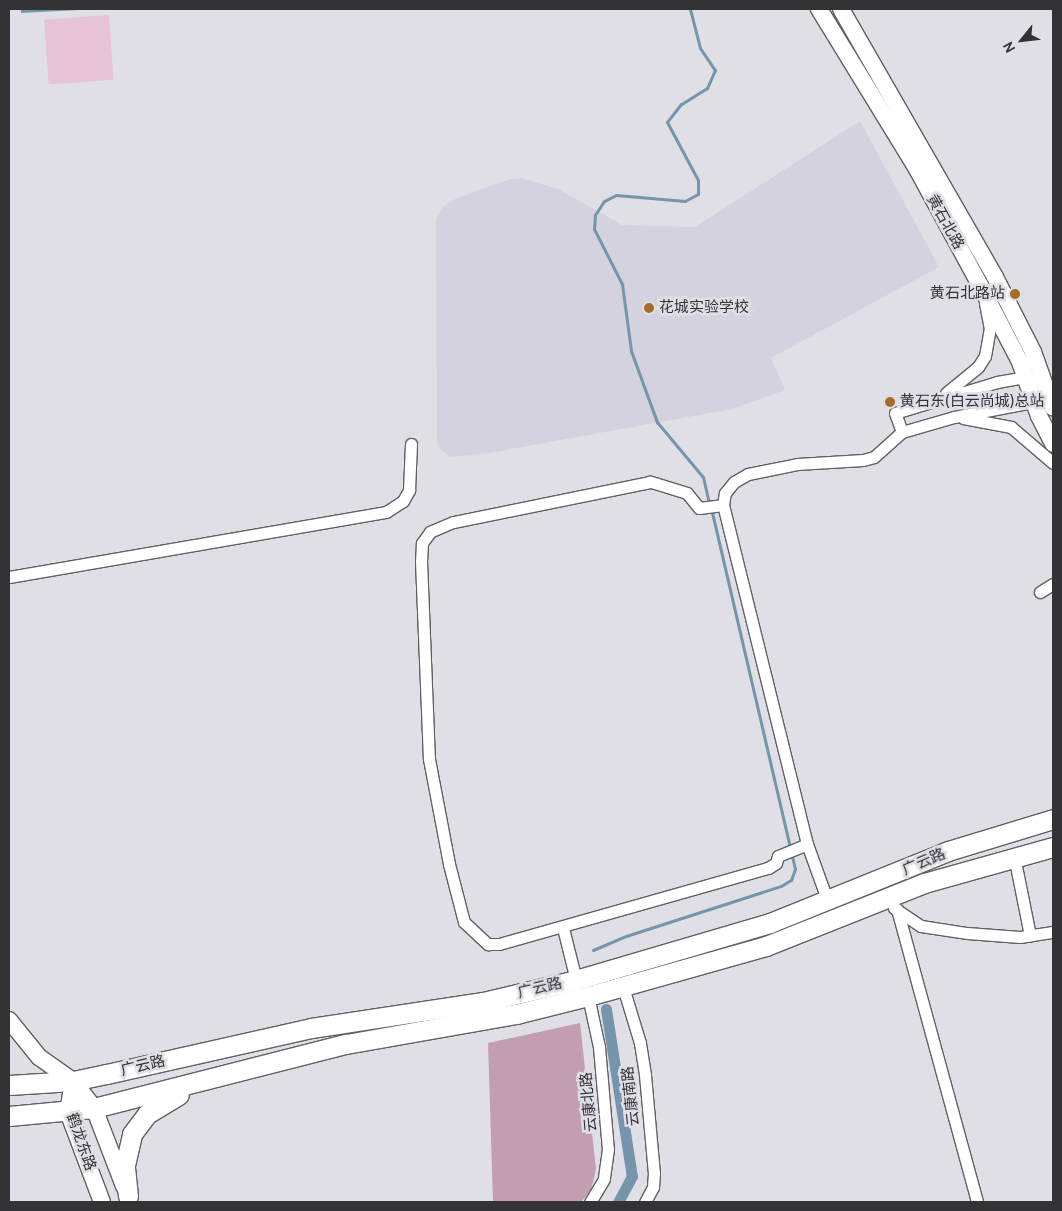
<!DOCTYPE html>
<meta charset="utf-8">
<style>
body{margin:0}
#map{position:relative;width:1062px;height:1211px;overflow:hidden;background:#e0dfe5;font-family:Cabin,"Noto Sans SC",sans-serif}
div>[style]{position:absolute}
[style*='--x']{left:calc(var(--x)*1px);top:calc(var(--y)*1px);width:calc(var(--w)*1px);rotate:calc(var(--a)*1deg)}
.built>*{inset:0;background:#d4d2df}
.green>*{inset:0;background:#e6c4d5;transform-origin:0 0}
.forest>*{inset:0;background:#c29eb0}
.water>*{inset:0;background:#7495ab}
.stream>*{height:3px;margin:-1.5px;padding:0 1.5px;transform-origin:1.5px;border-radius:1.5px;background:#7495ab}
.canal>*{height:11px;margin:-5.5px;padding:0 5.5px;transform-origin:5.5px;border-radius:5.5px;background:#7495ab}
.roads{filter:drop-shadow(1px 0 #606065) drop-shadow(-1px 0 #606065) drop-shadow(0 1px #606065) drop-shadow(0 -1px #606065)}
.street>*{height:11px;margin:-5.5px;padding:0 5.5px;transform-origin:5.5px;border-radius:5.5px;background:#fff}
.secondary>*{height:16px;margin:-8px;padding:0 8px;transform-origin:8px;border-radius:8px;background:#fff}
.primary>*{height:19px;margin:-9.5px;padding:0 9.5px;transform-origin:9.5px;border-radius:9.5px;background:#fff}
.dots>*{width:14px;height:14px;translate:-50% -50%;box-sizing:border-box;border:2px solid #e0dfe5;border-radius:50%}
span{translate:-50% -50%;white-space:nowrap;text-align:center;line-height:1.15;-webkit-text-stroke:5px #e0dfe5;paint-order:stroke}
.street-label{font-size:15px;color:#333235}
.poi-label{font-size:15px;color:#333235}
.right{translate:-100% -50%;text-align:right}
.left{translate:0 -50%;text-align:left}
.frame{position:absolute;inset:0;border:10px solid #333235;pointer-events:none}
.north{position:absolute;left:997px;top:15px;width:50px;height:50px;-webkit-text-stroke:4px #e0dfe5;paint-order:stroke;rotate:241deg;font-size:14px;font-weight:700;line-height:20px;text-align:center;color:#333235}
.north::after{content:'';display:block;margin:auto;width:18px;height:22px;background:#333235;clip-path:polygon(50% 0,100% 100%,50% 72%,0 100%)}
</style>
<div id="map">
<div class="built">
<i style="clip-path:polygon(860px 121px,939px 267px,771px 358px,785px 390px,732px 409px,489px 453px,450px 457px,441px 450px,437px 442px,436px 236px,436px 219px,443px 207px,455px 199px,510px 179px,522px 178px,558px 189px,622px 225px,695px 227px)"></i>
</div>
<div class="green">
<i style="left:109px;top:15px;width:65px;height:65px;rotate:86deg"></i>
</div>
<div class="forest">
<i style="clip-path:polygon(580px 1023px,596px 1169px,591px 1190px,581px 1202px,493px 1202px,488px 1043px)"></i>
</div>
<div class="water">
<i style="clip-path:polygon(21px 9px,98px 9px,21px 13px)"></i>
</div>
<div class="stream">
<i style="--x:690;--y:9;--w:40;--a:75.6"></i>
<i style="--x:700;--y:48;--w:27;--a:56"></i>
<i style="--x:715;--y:70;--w:20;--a:114"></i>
<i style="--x:707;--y:88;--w:31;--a:148"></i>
<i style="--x:681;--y:104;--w:23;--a:128"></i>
<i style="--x:667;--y:122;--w:66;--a:61.9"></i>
<i style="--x:698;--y:180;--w:14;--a:90"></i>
<i style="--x:698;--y:194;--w:15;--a:152"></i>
<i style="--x:685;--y:201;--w:69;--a:-175"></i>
<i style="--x:616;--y:195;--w:13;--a:153"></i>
<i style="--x:604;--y:201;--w:17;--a:123"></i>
<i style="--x:595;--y:215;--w:14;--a:94"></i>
<i style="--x:594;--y:229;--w:62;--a:63"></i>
<i style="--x:622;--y:284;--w:68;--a:82.3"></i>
<i style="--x:631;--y:351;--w:76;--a:69.9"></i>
<i style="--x:657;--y:422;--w:72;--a:50.1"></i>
<i style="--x:703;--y:477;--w:27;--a:77"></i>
<i style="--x:593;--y:950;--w:36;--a:-23"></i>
<i style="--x:626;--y:936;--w:163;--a:-17.9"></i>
<i style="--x:781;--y:886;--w:12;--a:-31"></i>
<i style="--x:791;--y:880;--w:12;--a:-70"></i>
<i style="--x:795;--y:869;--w:370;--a:-103.1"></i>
</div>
<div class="canal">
<i style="--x:606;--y:1009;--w:169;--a:81.2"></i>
<i style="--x:632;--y:1176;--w:30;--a:118"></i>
</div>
<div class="roads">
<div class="street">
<i style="--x:946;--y:393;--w:41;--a:-39.1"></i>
<i style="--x:978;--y:367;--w:13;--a:-58"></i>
<i style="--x:985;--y:356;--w:27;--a:-80"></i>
<i style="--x:990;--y:329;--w:26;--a:-101"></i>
<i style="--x:963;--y:418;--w:49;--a:10.6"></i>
<i style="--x:1011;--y:427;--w:55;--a:40.6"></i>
<i style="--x:902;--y:432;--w:20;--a:-110"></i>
<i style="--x:895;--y:413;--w:107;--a:-16.9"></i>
<i style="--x:997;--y:382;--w:28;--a:-10"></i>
<i style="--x:1025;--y:377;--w:8;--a:30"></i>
<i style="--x:723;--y:505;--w:24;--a:173"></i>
<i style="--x:699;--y:508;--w:19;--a:-129"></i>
<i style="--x:687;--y:493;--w:39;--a:-163"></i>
<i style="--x:650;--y:482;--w:201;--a:168.5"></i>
<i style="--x:453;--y:522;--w:25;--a:157"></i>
<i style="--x:430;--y:532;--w:14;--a:126"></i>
<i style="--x:422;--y:543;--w:18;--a:93"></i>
<i style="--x:421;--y:561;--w:198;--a:87.7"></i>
<i style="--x:429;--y:759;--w:107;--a:79.2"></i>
<i style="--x:449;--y:864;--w:60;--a:75.5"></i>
<i style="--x:464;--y:922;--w:33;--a:43"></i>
<i style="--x:488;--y:944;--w:11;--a:0"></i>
<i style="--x:499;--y:944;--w:280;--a:-15.8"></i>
<i style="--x:768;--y:868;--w:9;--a:-32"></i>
<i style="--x:776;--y:863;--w:7;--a:-74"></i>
<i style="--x:778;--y:856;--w:31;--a:-22"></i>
<i style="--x:9;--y:577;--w:383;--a:-9.8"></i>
<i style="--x:386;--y:512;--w:20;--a:-33"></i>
<i style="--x:403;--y:501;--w:13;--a:-61"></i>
<i style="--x:409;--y:490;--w:46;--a:-87.5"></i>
<i style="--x:1040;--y:592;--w:15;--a:-32"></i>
<i style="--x:1014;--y:856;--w:81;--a:78.6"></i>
<i style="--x:828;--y:902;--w:62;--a:-109.9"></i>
<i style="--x:807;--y:844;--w:349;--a:-103.9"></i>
<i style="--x:723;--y:505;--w:12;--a:-81"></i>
<i style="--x:725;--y:493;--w:14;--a:-51"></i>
<i style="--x:734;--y:482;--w:16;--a:-30"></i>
<i style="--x:748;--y:474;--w:50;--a:-11.5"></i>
<i style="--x:797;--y:464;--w:66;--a:-3.5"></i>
<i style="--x:863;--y:460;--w:11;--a:-15"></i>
<i style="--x:874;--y:457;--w:38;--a:-42"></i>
<i style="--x:902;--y:432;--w:54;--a:-16.1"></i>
<i style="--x:954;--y:417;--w:80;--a:-10.8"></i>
<i style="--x:1033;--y:402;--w:8;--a:-45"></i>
<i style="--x:894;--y:908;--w:32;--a:34"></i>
<i style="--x:921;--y:926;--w:47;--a:8.7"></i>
<i style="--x:967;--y:933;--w:53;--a:4.3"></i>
<i style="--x:1020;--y:937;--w:33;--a:-9"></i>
<i style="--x:897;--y:909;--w:304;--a:74.7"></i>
<i style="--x:563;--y:928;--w:54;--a:76"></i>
<i style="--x:623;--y:987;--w:59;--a:73.1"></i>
<i style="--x:640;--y:1043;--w:32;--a:81"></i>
<i style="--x:645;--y:1075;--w:98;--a:84.8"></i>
<i style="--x:654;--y:1173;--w:14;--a:94"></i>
<i style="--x:653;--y:1187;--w:17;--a:118"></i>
<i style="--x:588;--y:996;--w:52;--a:77.8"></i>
<i style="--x:599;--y:1047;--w:102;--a:85"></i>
<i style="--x:608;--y:1149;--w:30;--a:98"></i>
<i style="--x:604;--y:1179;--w:27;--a:121"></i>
</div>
<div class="secondary">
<i style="--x:819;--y:9;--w:188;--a:58.5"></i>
<i style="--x:917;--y:169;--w:134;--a:61.5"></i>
<i style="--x:981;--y:287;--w:85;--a:62.5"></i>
<i style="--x:1020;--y:362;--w:57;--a:70.6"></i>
<i style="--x:1039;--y:416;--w:31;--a:63"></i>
<i style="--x:841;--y:9;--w:309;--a:60.1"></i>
<i style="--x:995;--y:277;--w:84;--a:63.1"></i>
<i style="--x:1033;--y:352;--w:59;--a:70.3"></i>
<i style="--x:9;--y:1020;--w:48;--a:51"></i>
<i style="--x:39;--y:1057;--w:42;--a:35.2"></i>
<i style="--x:73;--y:1081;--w:34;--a:52"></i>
<i style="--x:94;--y:1108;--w:84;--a:69"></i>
<i style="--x:73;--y:1081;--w:31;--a:99"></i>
<i style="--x:68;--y:1112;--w:96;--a:69.3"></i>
</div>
<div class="primary">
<i style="--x:9;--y:1085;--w:64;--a:-3.6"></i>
<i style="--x:73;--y:1081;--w:35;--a:-12"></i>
<i style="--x:107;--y:1074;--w:209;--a:-12.7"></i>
<i style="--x:311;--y:1028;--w:174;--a:-8.6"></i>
<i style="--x:483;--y:1002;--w:96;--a:-13.3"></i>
<i style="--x:576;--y:980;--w:202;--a:-16.4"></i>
<i style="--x:770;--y:923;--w:192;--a:-22"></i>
<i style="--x:948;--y:851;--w:110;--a:-16.9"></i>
<i style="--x:9;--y:1116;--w:85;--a:-5.4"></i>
<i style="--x:94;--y:1108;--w:260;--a:-14.3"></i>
<i style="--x:346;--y:1044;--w:173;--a:-10"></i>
<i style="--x:516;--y:1014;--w:74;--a:-14"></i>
<i style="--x:588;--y:996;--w:185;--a:-15.7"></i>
<i style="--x:766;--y:946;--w:170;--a:-21.7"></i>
<i style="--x:924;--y:883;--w:134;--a:-15.6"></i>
<i style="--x:128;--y:1196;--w:31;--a:-96"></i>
<i style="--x:125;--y:1165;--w:32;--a:-77"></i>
<i style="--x:132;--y:1134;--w:25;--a:-53"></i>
<i style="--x:147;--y:1114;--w:37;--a:-31"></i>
</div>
</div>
<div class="dots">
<i style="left:1015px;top:294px;background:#a46d28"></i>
<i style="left:649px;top:308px;background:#a46d28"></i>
<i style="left:890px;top:402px;background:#a46d28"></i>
</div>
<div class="street-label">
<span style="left:945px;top:222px;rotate:61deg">黄石北路</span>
<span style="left:924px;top:862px;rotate:-23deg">广云路</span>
<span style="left:540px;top:988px;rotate:-13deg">广云路</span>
<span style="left:143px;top:1066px;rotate:-13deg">广云路</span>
<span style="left:631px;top:1096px;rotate:-96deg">云康南路</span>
<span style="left:589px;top:1102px;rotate:-95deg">云康北路</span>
<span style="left:81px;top:1142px;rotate:71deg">鹤龙东路</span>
</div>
<div class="poi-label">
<span class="right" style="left:1005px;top:294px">黄石北路站</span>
<span class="left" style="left:659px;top:308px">花城实验学校</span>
<span class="left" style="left:900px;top:402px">黄石东(白云尚城)总站</span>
</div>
<div class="frame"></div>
<div class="north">N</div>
</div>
